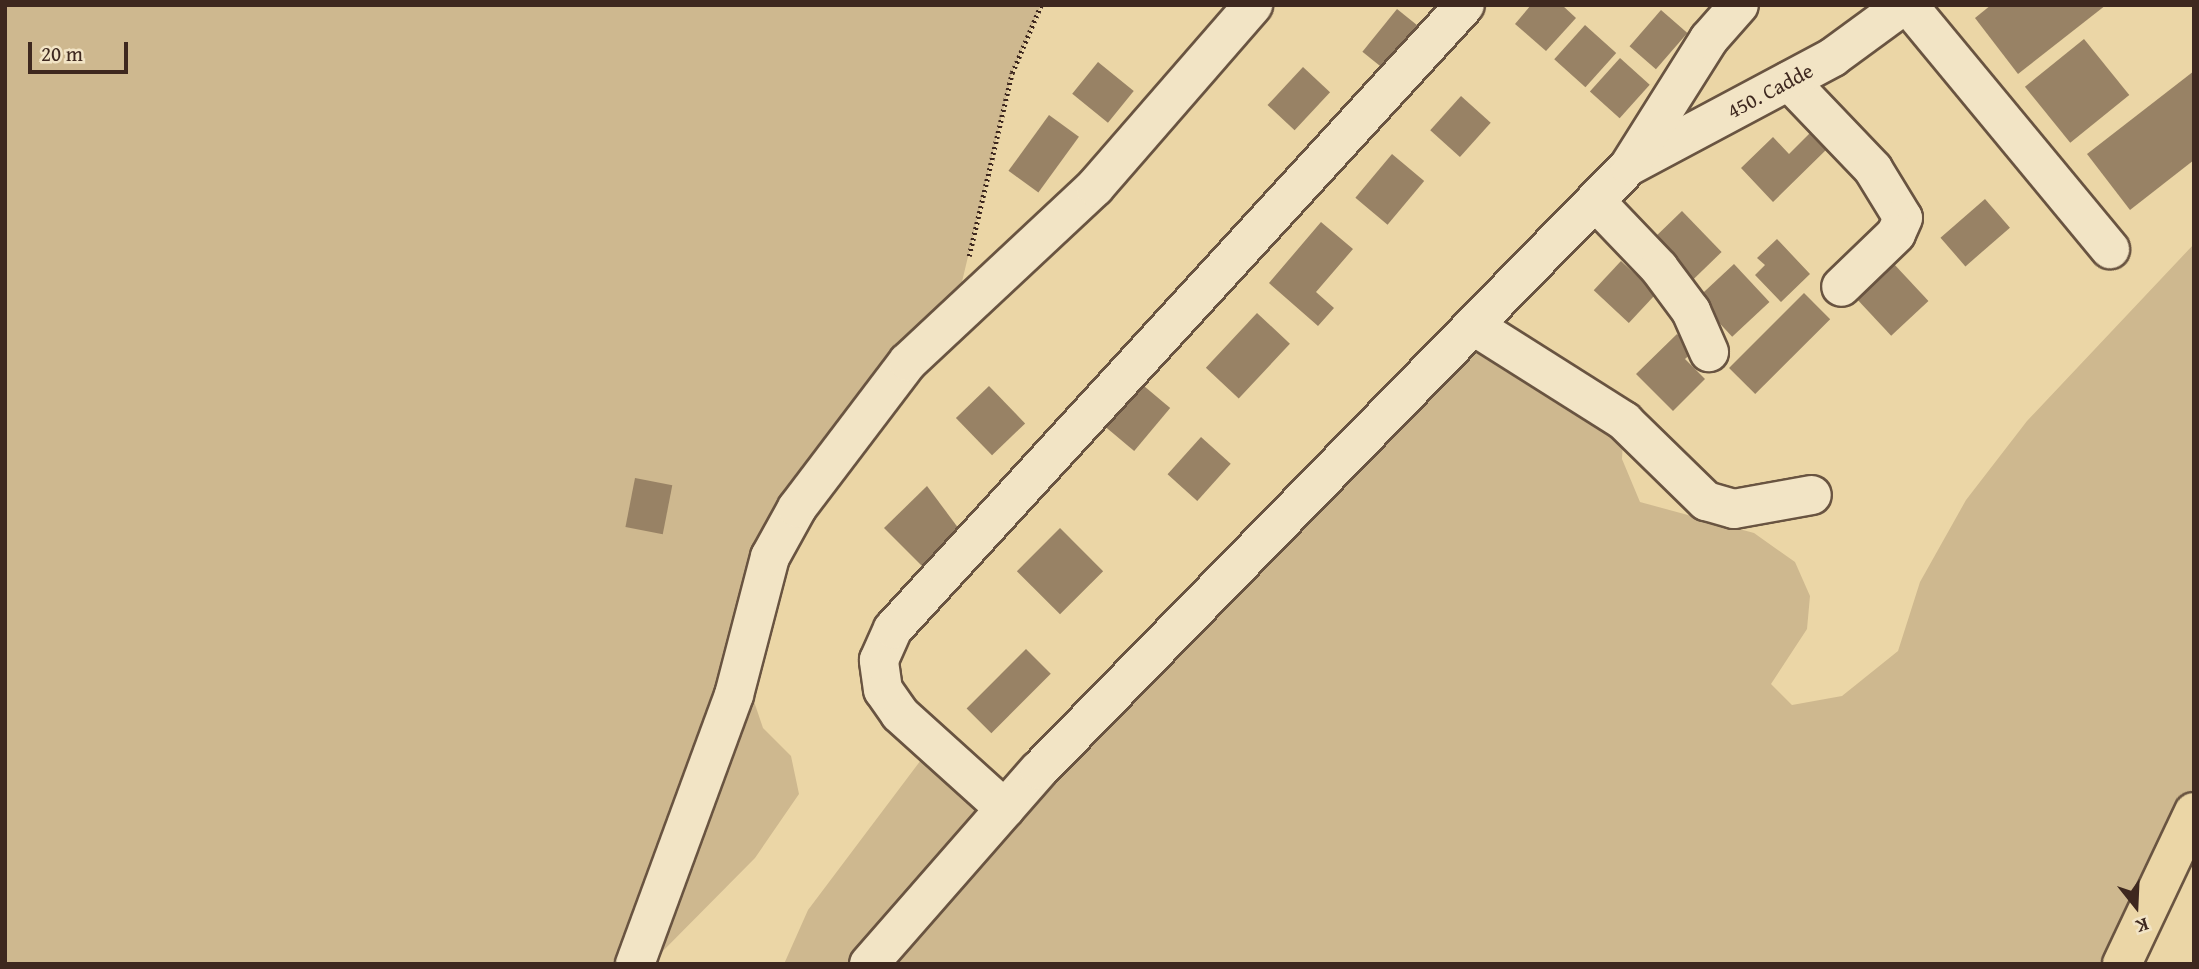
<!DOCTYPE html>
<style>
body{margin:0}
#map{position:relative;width:2199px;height:969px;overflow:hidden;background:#ebd6a6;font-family:"Gentium Book Plus",serif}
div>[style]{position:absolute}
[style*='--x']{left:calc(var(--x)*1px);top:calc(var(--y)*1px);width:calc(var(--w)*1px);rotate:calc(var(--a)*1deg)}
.green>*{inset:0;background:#ceb88f}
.building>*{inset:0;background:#988265;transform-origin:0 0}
.path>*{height:4.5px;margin-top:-2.25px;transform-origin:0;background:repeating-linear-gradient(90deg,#3e281f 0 2px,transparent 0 5.5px)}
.roads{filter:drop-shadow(2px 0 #695441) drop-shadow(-2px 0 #695441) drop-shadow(0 2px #695441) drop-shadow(0 -2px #695441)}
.minor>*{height:38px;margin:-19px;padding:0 19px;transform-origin:19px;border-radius:19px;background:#f2e4c5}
.major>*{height:38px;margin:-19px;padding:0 19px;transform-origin:19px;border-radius:19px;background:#ebd6a6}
span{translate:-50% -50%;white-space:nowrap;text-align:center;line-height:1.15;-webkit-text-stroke:7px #f2e4c5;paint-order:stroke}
.street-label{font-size:21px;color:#3e281f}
.frame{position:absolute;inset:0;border:7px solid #3e281f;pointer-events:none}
.north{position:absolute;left:2101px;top:871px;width:70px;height:70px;-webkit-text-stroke:5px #f2e4c5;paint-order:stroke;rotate:162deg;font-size:19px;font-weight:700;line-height:28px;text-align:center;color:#3e281f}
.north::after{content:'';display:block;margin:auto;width:24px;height:32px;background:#3e281f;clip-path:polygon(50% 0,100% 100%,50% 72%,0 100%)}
.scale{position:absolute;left:28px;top:42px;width:100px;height:32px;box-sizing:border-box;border:4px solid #3e281f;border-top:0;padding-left:9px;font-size:21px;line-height:24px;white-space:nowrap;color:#3e281f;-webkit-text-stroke:5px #f2e4c5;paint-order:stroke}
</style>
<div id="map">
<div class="green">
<i style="clip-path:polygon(5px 5px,1041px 5px,1012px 73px,960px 290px,797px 508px,742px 666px,763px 728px,791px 756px,799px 794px,755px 858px,650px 964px,5px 964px)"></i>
<i style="clip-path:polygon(2194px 244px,2194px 812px,2122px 964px,784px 964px,808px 910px,933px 744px,1005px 808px,1474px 326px,1624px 421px,1622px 459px,1640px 502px,1754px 533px,1795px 562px,1810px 596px,1807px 629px,1771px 684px,1792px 705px,1842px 696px,1898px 651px,1920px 582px,1966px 500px,2027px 421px)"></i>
</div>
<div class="building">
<i style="clip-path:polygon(1531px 5px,1562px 5px,1576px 18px,1546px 51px,1515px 24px)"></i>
<i style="clip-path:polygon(1991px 5px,2106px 5px,2018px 74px,1975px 18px)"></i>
<i style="left:1397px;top:9px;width:28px;height:55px;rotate:39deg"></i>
<i style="left:1661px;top:10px;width:35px;height:48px;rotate:41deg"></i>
<i style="left:1585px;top:25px;width:42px;height:46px;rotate:42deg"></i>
<i style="left:2084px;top:39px;width:72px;height:76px;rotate:51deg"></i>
<i style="left:1620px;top:58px;width:40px;height:45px;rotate:42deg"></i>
<i style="left:1098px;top:62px;width:46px;height:41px;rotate:39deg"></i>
<i style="left:1303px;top:67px;width:37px;height:52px;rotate:43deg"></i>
<i style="clip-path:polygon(2194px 71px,2194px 160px,2130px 210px,2087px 154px)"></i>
<i style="left:1461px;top:96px;width:40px;height:46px;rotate:42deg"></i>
<i style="left:1049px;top:115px;width:37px;height:69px;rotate:36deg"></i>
<i style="clip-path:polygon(1813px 130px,1829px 147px,1773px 202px,1741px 168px,1773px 137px,1789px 154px)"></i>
<i style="left:1392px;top:154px;width:42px;height:57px;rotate:40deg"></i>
<i style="left:1985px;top:199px;width:38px;height:59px;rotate:49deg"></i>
<i style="left:1682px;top:211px;width:57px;height:42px;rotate:46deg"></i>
<i style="clip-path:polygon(1321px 222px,1353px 249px,1316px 292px,1334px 308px,1318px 326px,1269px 283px)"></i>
<i style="clip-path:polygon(1777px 239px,1810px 274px,1781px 302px,1755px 275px,1765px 265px,1757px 258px)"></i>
<i style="left:1621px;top:261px;width:48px;height:40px;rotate:43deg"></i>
<i style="left:1893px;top:263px;width:52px;height:51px;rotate:47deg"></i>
<i style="left:1734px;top:264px;width:52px;height:51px;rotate:47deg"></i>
<i style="left:1804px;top:293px;width:37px;height:106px;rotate:45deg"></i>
<i style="left:1257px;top:313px;width:45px;height:75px;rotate:43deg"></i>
<i style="clip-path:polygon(1677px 334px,1694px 351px,1685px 359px,1705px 379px,1673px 411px,1636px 374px)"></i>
<i style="left:1138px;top:381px;width:42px;height:56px;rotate:40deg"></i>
<i style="left:989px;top:386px;width:52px;height:46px;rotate:46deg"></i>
<i style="left:1201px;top:437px;width:40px;height:50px;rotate:42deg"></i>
<i style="left:635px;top:478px;width:38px;height:50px;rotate:11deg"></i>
<i style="clip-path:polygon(927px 486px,959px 529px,922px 566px,884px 528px)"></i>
<i style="left:1060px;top:528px;width:61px;height:61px;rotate:45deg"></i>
<i style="left:1026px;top:649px;width:35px;height:84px;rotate:45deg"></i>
</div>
<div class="path">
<i style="--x:969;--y:256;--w:188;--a:-76.8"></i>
<i style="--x:1012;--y:73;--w:74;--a:-66.9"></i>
</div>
<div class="roads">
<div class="minor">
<i style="--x:1908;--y:5;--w:317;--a:50.4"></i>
<i style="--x:1789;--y:81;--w:122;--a:46.3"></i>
<i style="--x:1873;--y:169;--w:57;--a:58.5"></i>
<i style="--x:1903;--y:218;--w:17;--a:114"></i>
<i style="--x:1896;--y:234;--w:76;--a:136.1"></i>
<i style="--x:1631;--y:165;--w:229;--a:-28.1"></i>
<i style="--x:1833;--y:57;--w:88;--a:-36.2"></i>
<i style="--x:1595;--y:201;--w:93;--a:46.3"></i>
<i style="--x:1659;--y:268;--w:54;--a:53.3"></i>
<i style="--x:1691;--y:311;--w:45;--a:66.3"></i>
<i style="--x:1474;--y:326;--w:178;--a:32.3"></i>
<i style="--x:1624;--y:421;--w:115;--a:44.3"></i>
<i style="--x:1706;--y:501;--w:29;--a:16"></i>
<i style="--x:1734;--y:509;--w:79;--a:-10.2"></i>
<i style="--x:1005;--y:809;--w:142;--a:-137.9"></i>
<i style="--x:900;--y:714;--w:29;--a:-125"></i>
<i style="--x:883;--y:690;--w:30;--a:-98"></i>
<i style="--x:879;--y:660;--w:34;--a:-66"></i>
<i style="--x:893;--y:629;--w:846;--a:-47.49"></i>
<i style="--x:635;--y:964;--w:287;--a:-69.8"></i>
<i style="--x:734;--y:695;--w:143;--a:-75.4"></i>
<i style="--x:770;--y:557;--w:56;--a:-61.1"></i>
<i style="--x:797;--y:508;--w:183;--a:-52.8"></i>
<i style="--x:908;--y:362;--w:256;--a:-43.1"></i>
<i style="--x:1095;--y:187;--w:241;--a:-49"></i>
<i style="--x:869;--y:964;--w:258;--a:-48.8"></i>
<i style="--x:1039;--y:770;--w:844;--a:-45.67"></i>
<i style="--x:1629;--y:166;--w:150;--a:-57.8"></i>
<i style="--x:1709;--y:39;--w:45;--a:-48.6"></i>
</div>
<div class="major">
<i style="--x:2122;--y:964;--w:168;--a:-64.7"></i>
</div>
</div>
<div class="street-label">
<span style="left:1770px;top:91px;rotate:-28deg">450. Cadde</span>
</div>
<div class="frame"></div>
<div class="north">K</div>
<div class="scale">20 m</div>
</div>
